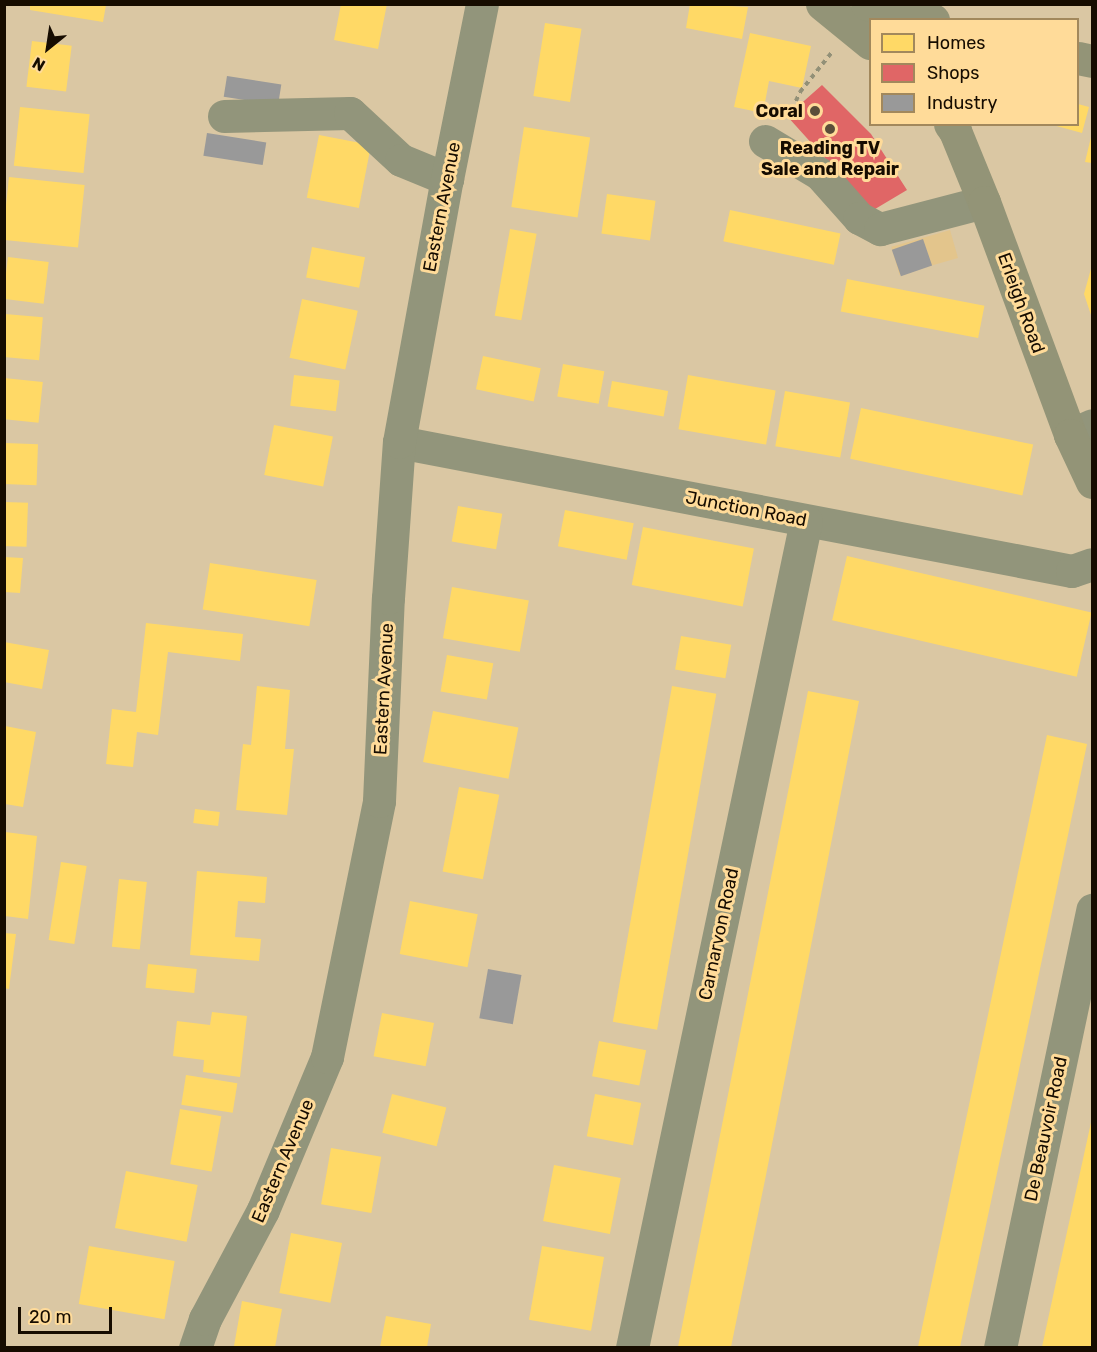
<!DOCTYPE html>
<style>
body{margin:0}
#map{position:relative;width:1097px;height:1352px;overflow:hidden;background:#dac7a3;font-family:Rubik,sans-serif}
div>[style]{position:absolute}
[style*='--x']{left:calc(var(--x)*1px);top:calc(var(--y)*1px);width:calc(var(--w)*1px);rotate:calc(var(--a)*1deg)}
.built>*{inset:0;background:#e3c58c;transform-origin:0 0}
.homes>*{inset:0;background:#ffd966;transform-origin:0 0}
.shops>*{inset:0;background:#e06666}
.industry>*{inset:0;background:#999;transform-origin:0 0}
.path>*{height:4px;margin-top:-2px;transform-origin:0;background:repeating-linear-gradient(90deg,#929077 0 4.5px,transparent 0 9px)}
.street>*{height:33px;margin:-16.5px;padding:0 16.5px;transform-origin:16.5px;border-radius:16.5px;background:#92957b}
.secondary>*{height:33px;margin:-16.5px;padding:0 16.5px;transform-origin:16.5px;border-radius:16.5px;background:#939477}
.dots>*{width:16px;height:16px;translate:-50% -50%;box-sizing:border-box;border:3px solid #ffdb99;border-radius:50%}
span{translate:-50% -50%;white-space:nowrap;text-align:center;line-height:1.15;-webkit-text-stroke:6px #ffdb99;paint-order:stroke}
.poi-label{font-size:18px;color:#160c00;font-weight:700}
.right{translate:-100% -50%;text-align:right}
.street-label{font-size:18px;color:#160c00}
.frame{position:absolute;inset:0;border:6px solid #160c00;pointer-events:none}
.legend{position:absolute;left:869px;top:18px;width:210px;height:108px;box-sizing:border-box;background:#ffdb99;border:2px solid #a2885c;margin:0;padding:8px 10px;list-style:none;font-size:18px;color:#160c00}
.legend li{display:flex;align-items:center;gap:12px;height:30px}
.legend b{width:30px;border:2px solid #a2885c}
.north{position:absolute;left:18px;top:18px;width:60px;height:60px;-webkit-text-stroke:4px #ffdb99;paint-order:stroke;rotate:210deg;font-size:16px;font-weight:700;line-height:24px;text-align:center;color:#160c00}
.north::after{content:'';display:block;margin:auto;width:21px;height:27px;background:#160c00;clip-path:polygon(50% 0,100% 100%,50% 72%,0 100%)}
.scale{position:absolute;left:18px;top:1307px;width:94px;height:27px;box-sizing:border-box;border:3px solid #160c00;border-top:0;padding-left:8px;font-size:18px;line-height:21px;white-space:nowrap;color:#160c00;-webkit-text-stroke:4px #ffdb99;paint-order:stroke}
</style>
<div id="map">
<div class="built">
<i style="left:950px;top:230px;width:29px;height:61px;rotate:74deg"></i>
</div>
<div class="homes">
<i style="clip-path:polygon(341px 4px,387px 4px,378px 49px,334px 40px)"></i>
<i style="clip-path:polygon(690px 4px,748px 7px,742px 39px,686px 28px)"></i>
<i style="clip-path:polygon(30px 5px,106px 5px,103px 22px,30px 10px)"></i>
<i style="left:545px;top:23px;width:37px;height:74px;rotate:9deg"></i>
<i style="clip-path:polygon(750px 33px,811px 46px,802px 88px,769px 81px,763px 113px,734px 107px)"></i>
<i style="left:32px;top:41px;width:40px;height:46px;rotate:7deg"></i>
<i style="clip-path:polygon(1078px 104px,1089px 107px,1082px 133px,1053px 125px,1078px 124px)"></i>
<i style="left:20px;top:107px;width:70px;height:59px;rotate:6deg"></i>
<i style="left:524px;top:127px;width:67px;height:81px;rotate:9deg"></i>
<i style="clip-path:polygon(1092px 133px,1092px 163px,1085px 162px)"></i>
<i style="left:319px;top:135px;width:53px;height:64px;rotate:11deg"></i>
<i style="left:9px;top:177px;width:76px;height:63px;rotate:6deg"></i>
<i style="left:607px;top:194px;width:49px;height:40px;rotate:8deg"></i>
<i style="left:730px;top:210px;width:113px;height:32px;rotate:12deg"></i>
<i style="left:510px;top:229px;width:27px;height:88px;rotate:10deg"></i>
<i style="left:312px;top:247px;width:54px;height:31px;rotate:11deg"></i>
<i style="left:8px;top:257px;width:41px;height:42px;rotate:7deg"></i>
<i style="clip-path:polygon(1092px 265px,1092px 318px,1084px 294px)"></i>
<i style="left:847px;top:279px;width:140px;height:33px;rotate:11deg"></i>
<i style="left:302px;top:299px;width:57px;height:60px;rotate:12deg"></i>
<i style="left:5px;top:314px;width:38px;height:43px;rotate:5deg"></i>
<i style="left:483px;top:356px;width:59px;height:34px;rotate:12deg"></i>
<i style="left:563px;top:364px;width:42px;height:33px;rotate:10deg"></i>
<i style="left:294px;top:375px;width:46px;height:31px;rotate:7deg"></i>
<i style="left:688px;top:375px;width:89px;height:55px;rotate:10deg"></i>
<i style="left:4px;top:378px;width:39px;height:41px;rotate:6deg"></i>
<i style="left:612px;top:381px;width:57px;height:26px;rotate:10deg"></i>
<i style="left:785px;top:391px;width:66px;height:56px;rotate:10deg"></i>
<i style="left:861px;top:408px;width:176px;height:52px;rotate:12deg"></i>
<i style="left:274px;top:425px;width:60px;height:51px;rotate:11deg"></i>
<i style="left:5px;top:443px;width:33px;height:41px;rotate:2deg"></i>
<i style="left:4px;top:502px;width:24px;height:44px;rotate:2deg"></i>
<i style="left:458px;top:506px;width:45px;height:36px;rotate:10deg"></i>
<i style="left:565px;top:510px;width:70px;height:37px;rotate:11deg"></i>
<i style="left:643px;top:527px;width:113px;height:59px;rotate:11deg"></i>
<i style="left:847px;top:556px;width:251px;height:66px;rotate:13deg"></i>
<i style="clip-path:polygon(4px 557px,23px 558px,20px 593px,4px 592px)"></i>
<i style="left:210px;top:563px;width:108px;height:47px;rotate:9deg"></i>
<i style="left:452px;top:587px;width:78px;height:52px;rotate:10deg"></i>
<i style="clip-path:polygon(146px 623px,243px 634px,240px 661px,168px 652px,158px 735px,137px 732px,133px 767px,106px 764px,112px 709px,136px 712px)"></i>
<i style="left:681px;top:636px;width:51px;height:34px;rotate:10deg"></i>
<i style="clip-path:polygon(4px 642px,49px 650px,42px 689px,4px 682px)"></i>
<i style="left:447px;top:655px;width:47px;height:37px;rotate:10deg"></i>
<i style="clip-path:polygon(257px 686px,290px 690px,285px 749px,294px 749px,287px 815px,236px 810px,243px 744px,251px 745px)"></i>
<i style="left:672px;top:686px;width:45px;height:341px;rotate:10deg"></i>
<i style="clip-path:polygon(808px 691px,859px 701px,766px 1175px,731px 1347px,678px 1347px)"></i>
<i style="left:433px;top:711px;width:87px;height:52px;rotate:11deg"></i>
<i style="clip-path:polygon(5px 726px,36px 732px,23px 807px,5px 804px)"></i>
<i style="clip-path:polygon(1047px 735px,1087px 744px,1016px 1084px,960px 1347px,918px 1347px)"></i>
<i style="left:459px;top:787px;width:41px;height:86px;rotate:11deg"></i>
<i style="left:195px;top:809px;width:25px;height:14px;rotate:7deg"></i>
<i style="clip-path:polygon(5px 832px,37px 836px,28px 919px,5px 916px)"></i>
<i style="left:61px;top:862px;width:26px;height:79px;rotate:9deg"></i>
<i style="clip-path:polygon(197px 871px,267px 877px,265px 903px,238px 901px,235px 937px,261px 939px,259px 961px,190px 955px)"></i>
<i style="left:119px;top:879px;width:28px;height:68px;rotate:6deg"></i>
<i style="left:410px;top:901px;width:69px;height:54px;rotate:11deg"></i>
<i style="clip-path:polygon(4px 933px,16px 934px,9px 989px,4px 988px)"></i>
<i style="left:148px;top:964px;width:49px;height:24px;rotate:6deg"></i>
<i style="clip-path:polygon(212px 1012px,247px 1016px,240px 1077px,203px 1072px,204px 1060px,173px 1056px,177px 1021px,210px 1025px)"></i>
<i style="left:382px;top:1013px;width:53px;height:44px;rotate:11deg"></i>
<i style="left:599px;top:1041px;width:48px;height:36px;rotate:11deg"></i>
<i style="left:186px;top:1075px;width:52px;height:30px;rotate:9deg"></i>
<i style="left:392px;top:1094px;width:56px;height:40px;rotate:14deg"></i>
<i style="left:595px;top:1094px;width:47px;height:43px;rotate:11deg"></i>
<i style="left:180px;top:1109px;width:42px;height:56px;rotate:10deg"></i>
<i style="clip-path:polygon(1092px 1118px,1092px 1347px,1042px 1347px,1058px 1273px)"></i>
<i style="left:331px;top:1148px;width:51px;height:57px;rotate:10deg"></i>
<i style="left:554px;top:1165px;width:68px;height:57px;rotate:11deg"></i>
<i style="left:126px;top:1171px;width:73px;height:58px;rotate:11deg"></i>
<i style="left:291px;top:1233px;width:52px;height:61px;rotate:11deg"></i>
<i style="left:89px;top:1246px;width:87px;height:59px;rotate:10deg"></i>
<i style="left:542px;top:1246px;width:63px;height:75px;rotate:10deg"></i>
<i style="clip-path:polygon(242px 1301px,282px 1309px,275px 1347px,234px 1346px)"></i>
<i style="clip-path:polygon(386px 1316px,431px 1324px,427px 1347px,380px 1347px)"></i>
</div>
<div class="shops">
<i style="clip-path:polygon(822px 85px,871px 134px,907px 190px,865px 215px,842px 177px,787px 116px)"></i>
</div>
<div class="industry">
<i style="left:227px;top:76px;width:55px;height:21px;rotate:9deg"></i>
<i style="left:207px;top:133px;width:60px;height:23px;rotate:9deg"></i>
<i style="left:923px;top:239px;width:28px;height:33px;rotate:71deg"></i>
<i style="left:488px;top:969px;width:34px;height:50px;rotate:10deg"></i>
</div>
<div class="path">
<i style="--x:788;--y:117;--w:28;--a:-64"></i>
<i style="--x:800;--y:92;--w:51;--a:-51.3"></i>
</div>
<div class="street">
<i style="--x:224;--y:116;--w:126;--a:-1.4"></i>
<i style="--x:350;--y:113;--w:69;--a:42.7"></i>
<i style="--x:401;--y:160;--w:50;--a:22.4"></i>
<i style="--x:765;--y:141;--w:64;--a:31"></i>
<i style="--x:820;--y:174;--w:59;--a:48.4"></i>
<i style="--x:859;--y:218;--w:24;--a:28"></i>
<i style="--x:880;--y:229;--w:107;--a:-14.6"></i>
<i style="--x:1070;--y:435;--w:24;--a:-24"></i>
<i style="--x:399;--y:442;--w:685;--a:10.85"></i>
<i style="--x:1072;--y:571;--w:21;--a:-19"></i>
<i style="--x:195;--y:1348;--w:31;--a:-71"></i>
<i style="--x:205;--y:1319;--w:123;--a:-62"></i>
<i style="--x:263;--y:1210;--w:166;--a:-67.3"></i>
<i style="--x:327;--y:1057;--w:261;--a:-78.5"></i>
<i style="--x:379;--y:801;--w:203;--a:-87.5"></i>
<i style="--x:388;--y:598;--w:156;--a:-86"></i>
<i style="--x:399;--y:442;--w:267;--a:-79.7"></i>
<i style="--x:447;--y:179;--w:178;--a:-78.7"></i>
<i style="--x:632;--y:1348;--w:845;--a:-78.12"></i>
<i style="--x:1000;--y:1348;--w:448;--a:-78.1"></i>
</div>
<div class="secondary">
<i style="--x:822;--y:4;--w:62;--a:39.1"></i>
<i style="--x:867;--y:4;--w:68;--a:13.6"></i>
<i style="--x:1078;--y:58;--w:14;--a:12"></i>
<i style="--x:950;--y:124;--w:9;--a:54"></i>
<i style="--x:955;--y:131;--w:77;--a:67.8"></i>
<i style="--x:984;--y:202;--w:248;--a:69.7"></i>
<i style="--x:1070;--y:435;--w:52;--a:64.9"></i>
</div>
<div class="dots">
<i style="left:815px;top:111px;background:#5b4d39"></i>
<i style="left:830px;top:129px;background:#5b4d39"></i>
</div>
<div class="poi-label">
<span class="right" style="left:803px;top:111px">Coral</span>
<span style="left:830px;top:159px">Reading TV<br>Sale and Repair</span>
</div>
<div class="street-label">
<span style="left:442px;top:207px;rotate:-79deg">Eastern Avenue</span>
<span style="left:1021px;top:303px;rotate:70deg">Erleigh Road</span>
<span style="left:746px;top:509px;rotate:11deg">Junction Road</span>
<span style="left:384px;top:689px;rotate:-87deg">Eastern Avenue</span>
<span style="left:719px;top:934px;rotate:-78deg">Carnarvon Road</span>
<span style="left:1046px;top:1129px;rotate:-78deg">De Beauvoir Road</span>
<span style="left:283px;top:1161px;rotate:-67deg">Eastern Avenue</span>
</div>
<div class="frame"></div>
<ul class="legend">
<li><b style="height:16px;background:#ffd966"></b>Homes</li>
<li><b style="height:16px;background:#e06666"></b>Shops</li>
<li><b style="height:16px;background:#999"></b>Industry</li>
</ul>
<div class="north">N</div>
<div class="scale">20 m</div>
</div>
